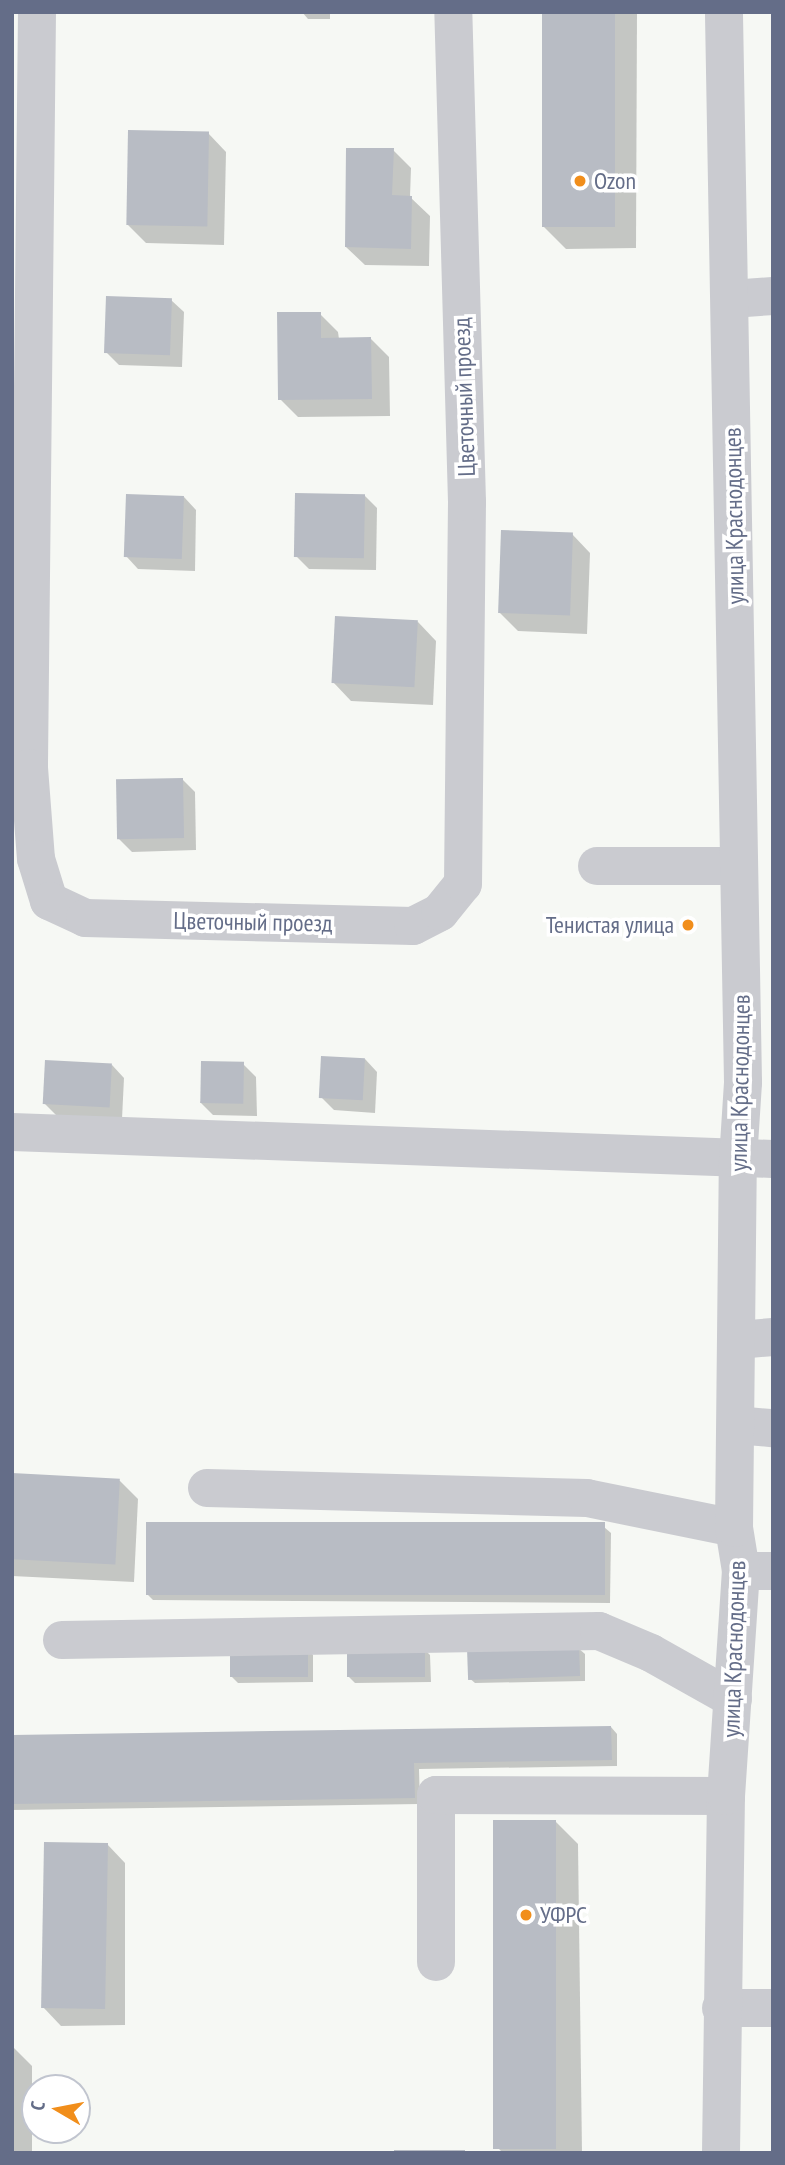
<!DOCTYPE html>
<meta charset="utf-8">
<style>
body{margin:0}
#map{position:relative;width:785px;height:2165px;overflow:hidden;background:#f6f8f4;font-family:"PT Sans Narrow",sans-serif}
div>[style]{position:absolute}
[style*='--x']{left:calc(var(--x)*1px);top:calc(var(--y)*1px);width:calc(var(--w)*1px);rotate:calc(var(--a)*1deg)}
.shadow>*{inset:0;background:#0003}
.building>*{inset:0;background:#b8bcc4;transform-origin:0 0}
.minor>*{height:38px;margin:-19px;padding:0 19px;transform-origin:19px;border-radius:19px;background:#cacbd0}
.dots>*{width:19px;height:19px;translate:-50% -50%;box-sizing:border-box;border:4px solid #fff;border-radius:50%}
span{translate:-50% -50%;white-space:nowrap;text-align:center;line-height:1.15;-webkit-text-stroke:7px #fff;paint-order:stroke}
.poi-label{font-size:24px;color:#646d88}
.left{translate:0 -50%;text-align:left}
.right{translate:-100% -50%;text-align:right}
.street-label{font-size:24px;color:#646d88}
.frame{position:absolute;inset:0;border:14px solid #646d88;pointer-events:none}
.north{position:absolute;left:21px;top:2074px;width:70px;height:70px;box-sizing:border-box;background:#fff;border:2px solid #c1c5cf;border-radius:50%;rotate:280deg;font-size:19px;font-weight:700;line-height:28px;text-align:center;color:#646d88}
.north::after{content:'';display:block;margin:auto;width:24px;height:32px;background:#f18e1b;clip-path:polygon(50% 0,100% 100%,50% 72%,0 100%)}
</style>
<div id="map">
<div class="shadow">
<i style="clip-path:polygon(302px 12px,330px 12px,330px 19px,308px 19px)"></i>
<i style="clip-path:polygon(543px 12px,637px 12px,636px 248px,566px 249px,543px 226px)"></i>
<i style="clip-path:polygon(208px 133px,226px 152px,224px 245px,146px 243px,127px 224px)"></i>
<i style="clip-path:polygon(393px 150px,411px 168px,410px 197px,430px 216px,429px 266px,365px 265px,346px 247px)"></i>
<i style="clip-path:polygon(171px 300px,184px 312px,182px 367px,119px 365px,107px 353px)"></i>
<i style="clip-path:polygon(320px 314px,338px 332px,339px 339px,371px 339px,389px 357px,390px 416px,298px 417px,280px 399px)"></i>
<i style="clip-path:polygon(364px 495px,377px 508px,376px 570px,309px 569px,296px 556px)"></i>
<i style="clip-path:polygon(184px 497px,196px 510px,195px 571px,138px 569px,126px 556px)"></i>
<i style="clip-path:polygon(572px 534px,590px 553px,587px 634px,518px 631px,499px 612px)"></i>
<i style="clip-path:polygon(418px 622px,436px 641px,433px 705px,351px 701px,333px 682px)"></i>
<i style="clip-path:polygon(182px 779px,195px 792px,196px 850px,132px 852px,119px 839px)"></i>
<i style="clip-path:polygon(365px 1059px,377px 1072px,375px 1113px,334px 1110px,321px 1097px)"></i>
<i style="clip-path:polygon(243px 1064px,256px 1077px,257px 1116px,213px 1115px,200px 1102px)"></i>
<i style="clip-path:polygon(112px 1065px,124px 1078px,122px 1119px,57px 1116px,44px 1103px)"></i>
<i style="clip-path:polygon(12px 1475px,120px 1481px,138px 1499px,134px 1582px,12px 1576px)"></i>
<i style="clip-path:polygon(604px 1527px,611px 1533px,610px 1603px,153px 1600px,147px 1594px)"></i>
<i style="clip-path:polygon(578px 1648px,585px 1654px,585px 1681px,475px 1683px,468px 1677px)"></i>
<i style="clip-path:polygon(307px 1649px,313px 1655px,313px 1682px,238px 1683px,232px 1677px)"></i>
<i style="clip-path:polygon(424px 1649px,430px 1655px,431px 1682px,355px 1683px,349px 1677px)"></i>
<i style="clip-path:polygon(611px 1727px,617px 1734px,617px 1766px,419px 1769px,420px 1804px,12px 1810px,12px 1736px)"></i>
<i style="clip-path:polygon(555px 1821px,578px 1844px,582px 2153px,503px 2153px,498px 2148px)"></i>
<i style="clip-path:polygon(107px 1844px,125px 1863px,125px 2025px,61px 2026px,43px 2007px)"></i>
<i style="clip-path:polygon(12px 2046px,32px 2066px,32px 2153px,12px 2153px)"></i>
</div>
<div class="building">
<i style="left:542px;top:12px;width:73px;height:215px"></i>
<i style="left:128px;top:130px;width:81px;height:95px;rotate:1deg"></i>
<i style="clip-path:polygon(346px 148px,394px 148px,392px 195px,412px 196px,411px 249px,345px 247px)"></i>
<i style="left:106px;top:296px;width:66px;height:57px;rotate:2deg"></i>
<i style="clip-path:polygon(277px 312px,321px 312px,321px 338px,371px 337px,372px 399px,278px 400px)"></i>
<i style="left:295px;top:493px;width:70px;height:64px;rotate:1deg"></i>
<i style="left:126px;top:494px;width:58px;height:63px;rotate:2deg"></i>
<i style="left:501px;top:530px;width:72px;height:83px;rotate:2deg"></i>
<i style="left:335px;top:616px;width:83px;height:67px;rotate:3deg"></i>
<i style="left:183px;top:778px;width:60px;height:67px;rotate:89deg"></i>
<i style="left:321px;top:1056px;width:44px;height:42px;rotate:3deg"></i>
<i style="left:45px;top:1060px;width:67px;height:44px;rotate:3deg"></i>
<i style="left:201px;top:1061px;width:43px;height:42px;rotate:1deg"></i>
<i style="left:12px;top:1473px;width:108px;height:86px;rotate:3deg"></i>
<i style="left:146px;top:1522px;width:459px;height:73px"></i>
<i style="left:579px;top:1646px;width:30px;height:112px;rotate:88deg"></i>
<i style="left:308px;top:1647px;width:30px;height:78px;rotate:90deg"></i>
<i style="left:425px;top:1647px;width:30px;height:78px;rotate:90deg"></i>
<i style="clip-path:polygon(611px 1726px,612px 1760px,414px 1763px,415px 1798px,12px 1804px,12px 1735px)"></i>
<i style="left:493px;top:1820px;width:63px;height:329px"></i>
<i style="left:44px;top:1842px;width:64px;height:166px;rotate:1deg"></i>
<i style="left:394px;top:2150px;width:71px;height:3px"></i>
</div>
<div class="minor">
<i style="--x:37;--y:12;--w:756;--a:90.61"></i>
<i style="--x:29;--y:768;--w:91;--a:85.6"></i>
<i style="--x:36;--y:859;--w:44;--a:72.8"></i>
<i style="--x:49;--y:901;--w:40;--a:25"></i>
<i style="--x:85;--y:918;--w:328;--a:1.4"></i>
<i style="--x:413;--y:926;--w:30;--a:-27"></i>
<i style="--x:440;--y:912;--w:36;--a:-51"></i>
<i style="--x:463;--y:884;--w:382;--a:-89.4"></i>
<i style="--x:467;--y:502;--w:490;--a:-91.6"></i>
<i style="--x:731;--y:299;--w:42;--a:-4.1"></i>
<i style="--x:597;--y:866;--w:142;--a:0"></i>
<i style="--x:12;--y:1132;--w:761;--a:2.03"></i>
<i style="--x:738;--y:1340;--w:35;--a:-5"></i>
<i style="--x:736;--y:1425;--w:37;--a:5"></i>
<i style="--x:207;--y:1488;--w:380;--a:1.5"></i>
<i style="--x:587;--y:1498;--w:150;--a:11.5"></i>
<i style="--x:741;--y:1571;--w:32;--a:0"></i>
<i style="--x:62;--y:1640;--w:537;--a:-0.96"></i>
<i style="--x:599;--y:1631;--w:56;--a:22.9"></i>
<i style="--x:651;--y:1653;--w:94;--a:29.3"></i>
<i style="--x:436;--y:1962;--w:167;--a:-90"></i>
<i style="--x:436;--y:1795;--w:290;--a:0.2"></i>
<i style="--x:721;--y:2008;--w:52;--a:0"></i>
<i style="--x:721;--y:2153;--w:357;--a:-89.2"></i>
<i style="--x:726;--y:1796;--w:225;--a:-86.2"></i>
<i style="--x:741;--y:1571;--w:44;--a:-99.2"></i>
<i style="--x:734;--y:1528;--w:368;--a:-89.4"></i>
<i style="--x:738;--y:1160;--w:78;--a:-86.3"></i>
<i style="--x:743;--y:1082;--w:1070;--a:-91.02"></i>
</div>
<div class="dots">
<i style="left:580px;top:181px;background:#f18e1b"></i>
<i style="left:688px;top:925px;background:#f18e1b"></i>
<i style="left:526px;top:1915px;background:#f18e1b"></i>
</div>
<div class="poi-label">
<span class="left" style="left:594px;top:181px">Ozon</span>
<span class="right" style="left:674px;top:925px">Тенистая улица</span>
<span class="left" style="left:540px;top:1915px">УФРС</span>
</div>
<div class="street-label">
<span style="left:464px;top:397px;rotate:-92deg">Цветочный проезд</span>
<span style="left:734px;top:516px;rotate:-91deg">улица Краснодонцев</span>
<span style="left:253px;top:922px;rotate:1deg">Цветочный проезд</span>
<span style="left:740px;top:1083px;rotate:-89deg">улица Краснодонцев</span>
<span style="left:734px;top:1649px;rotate:-88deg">улица Краснодонцев</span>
</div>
<div class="frame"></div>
<div class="north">С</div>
</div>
